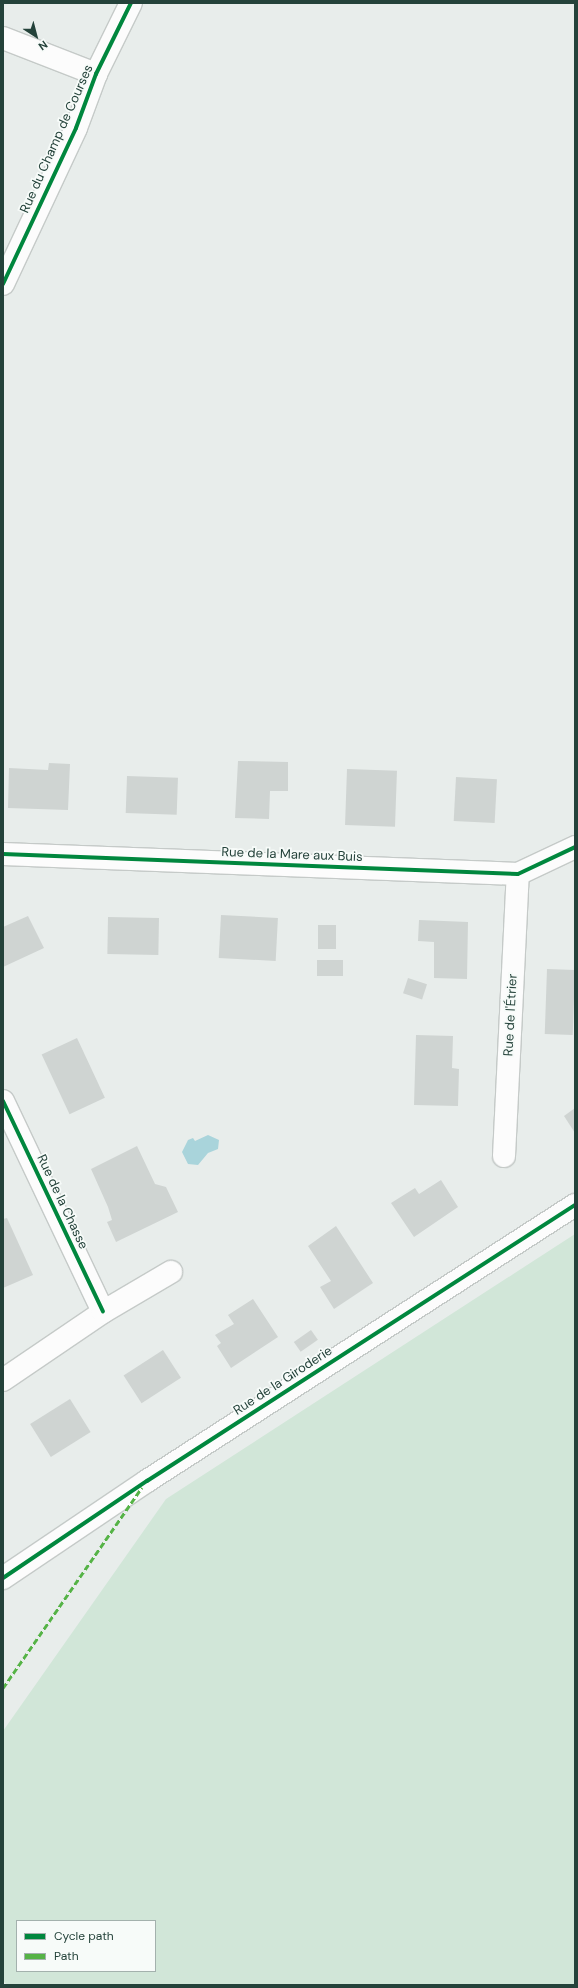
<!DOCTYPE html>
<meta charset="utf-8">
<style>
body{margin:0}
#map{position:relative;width:578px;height:1988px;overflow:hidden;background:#e8edeb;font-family:"DM Sans",sans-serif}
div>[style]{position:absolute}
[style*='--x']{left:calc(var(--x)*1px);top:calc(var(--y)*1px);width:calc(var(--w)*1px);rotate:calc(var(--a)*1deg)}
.green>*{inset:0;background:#d1e6d8}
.water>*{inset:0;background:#a9d4db}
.building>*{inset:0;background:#cfd4d2;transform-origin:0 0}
.roads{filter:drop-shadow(1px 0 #c5cac8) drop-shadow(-1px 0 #c5cac8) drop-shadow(0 1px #c5cac8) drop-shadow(0 -1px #c5cac8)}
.minor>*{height:22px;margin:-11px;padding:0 11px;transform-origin:11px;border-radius:11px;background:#fcfcfc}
.quiet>*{height:3px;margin-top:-1.5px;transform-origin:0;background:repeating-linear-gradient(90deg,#55b346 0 6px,transparent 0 9px)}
.cycleway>*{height:4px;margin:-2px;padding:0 2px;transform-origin:2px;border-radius:2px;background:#00873e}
span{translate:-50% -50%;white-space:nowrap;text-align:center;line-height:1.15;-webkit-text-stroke:3.5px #f7fbf9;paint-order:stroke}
.street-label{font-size:13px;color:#24423a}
.frame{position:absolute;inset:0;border:4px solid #24423a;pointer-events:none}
.legend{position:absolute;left:16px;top:1920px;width:140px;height:52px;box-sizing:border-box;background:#f7fbf9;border:1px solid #a3b1ad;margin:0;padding:5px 7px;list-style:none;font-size:12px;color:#24423a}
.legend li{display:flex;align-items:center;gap:8px;height:20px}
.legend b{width:20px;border:1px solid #a3b1ad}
.north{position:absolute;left:16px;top:16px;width:40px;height:40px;-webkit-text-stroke:3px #f7fbf9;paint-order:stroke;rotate:144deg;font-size:11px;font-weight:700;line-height:16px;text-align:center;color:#24423a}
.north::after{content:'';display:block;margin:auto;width:14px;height:18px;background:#24423a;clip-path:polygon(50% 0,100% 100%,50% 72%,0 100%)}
</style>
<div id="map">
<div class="green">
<i style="clip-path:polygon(evenodd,575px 1234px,575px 1985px,7px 1985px,3px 1981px,3px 1731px,166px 1499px,575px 1234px,17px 1921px,155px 1921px,155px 1971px,17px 1971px,17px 1921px)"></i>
</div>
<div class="water">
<i style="clip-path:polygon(208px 1135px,219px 1140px,218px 1149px,208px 1153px,198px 1165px,188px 1164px,182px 1152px,188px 1140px,193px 1138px,195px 1141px)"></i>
</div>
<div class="building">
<i style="clip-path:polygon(238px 761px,288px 762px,288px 791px,270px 791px,269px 819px,235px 818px)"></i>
<i style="clip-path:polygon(49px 763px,70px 764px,68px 810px,8px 808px,9px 768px,48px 770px)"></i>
<i style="left:347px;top:769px;width:50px;height:56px;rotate:2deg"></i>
<i style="left:127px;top:776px;width:51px;height:37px;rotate:2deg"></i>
<i style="left:456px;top:777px;width:41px;height:44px;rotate:3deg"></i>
<i style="left:221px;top:915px;width:57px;height:43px;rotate:3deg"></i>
<i style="clip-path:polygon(28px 916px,44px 948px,3px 967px,3px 927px)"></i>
<i style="left:108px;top:917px;width:51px;height:37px;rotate:1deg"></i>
<i style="clip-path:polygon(419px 920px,468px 922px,467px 979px,434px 978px,434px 942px,418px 941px)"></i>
<i style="left:318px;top:925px;width:18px;height:24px"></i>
<i style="left:317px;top:960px;width:26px;height:16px"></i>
<i style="left:547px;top:969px;width:28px;height:65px;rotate:2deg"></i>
<i style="left:408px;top:978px;width:20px;height:16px;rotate:18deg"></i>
<i style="clip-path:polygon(416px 1035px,453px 1036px,452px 1068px,459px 1069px,458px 1106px,414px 1105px)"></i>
<i style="left:77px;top:1038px;width:66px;height:39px;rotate:65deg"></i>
<i style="clip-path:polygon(575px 1108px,575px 1133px,564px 1116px)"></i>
<i style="clip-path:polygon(137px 1146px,155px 1184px,166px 1187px,178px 1212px,116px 1242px,107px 1222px,112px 1220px,108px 1207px,91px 1169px)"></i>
<i style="clip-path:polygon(441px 1180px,458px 1207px,414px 1237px,391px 1203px,415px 1188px,419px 1194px)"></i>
<i style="clip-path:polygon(7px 1218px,33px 1275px,3px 1288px,3px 1219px)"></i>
<i style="clip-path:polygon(336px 1226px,373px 1283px,334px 1309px,320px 1287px,331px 1281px,308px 1246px)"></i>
<i style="clip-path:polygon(253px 1299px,278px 1337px,231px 1368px,217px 1346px,221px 1343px,215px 1335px,234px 1324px,228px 1315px)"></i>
<i style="left:311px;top:1330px;width:12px;height:21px;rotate:55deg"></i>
<i style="left:163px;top:1350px;width:33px;height:47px;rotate:57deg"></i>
<i style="left:70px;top:1399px;width:39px;height:47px;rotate:58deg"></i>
</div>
<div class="roads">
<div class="minor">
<i style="--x:3;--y:38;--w:100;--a:21.2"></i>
<i style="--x:3;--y:284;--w:172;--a:-64.9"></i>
<i style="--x:76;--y:128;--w:58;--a:-69.7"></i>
<i style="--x:96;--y:74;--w:79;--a:-63.8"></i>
<i style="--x:3;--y:854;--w:515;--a:2.22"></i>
<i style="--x:518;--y:874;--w:63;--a:-25.3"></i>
<i style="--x:3;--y:1101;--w:233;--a:64.6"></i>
<i style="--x:504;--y:1156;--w:282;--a:-87.2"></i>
<i style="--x:3;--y:1380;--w:121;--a:-34.2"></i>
<i style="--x:103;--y:1312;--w:79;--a:-30.5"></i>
<i style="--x:3;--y:1578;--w:174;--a:-34"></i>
<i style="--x:147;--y:1481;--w:509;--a:-32.82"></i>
</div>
</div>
<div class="quiet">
<i style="--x:3;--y:1688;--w:244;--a:-55.3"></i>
</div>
<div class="cycleway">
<i style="--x:3;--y:284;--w:172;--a:-64.9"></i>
<i style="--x:76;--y:128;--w:58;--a:-69.7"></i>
<i style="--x:96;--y:74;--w:79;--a:-63.8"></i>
<i style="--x:3;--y:854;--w:515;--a:2.22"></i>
<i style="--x:518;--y:874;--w:63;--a:-25.3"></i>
<i style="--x:3;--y:1101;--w:233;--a:64.6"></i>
<i style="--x:3;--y:1578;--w:174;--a:-34"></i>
<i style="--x:147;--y:1481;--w:509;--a:-32.82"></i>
</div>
<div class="street-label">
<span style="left:57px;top:139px;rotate:-66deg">Rue du Champ de Courses</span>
<span style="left:292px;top:855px;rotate:2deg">Rue de la Mare aux Buis</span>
<span style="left:511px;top:1015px;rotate:-87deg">Rue de l'Étrier</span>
<span style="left:62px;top:1202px;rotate:65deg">Rue de la Chasse</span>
<span style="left:283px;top:1381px;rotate:-33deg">Rue de la Giroderie</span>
</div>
<div class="frame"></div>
<ul class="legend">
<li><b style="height:5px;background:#00873e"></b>Cycle path</li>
<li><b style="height:5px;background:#55b346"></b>Path</li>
</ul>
<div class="north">N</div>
</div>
